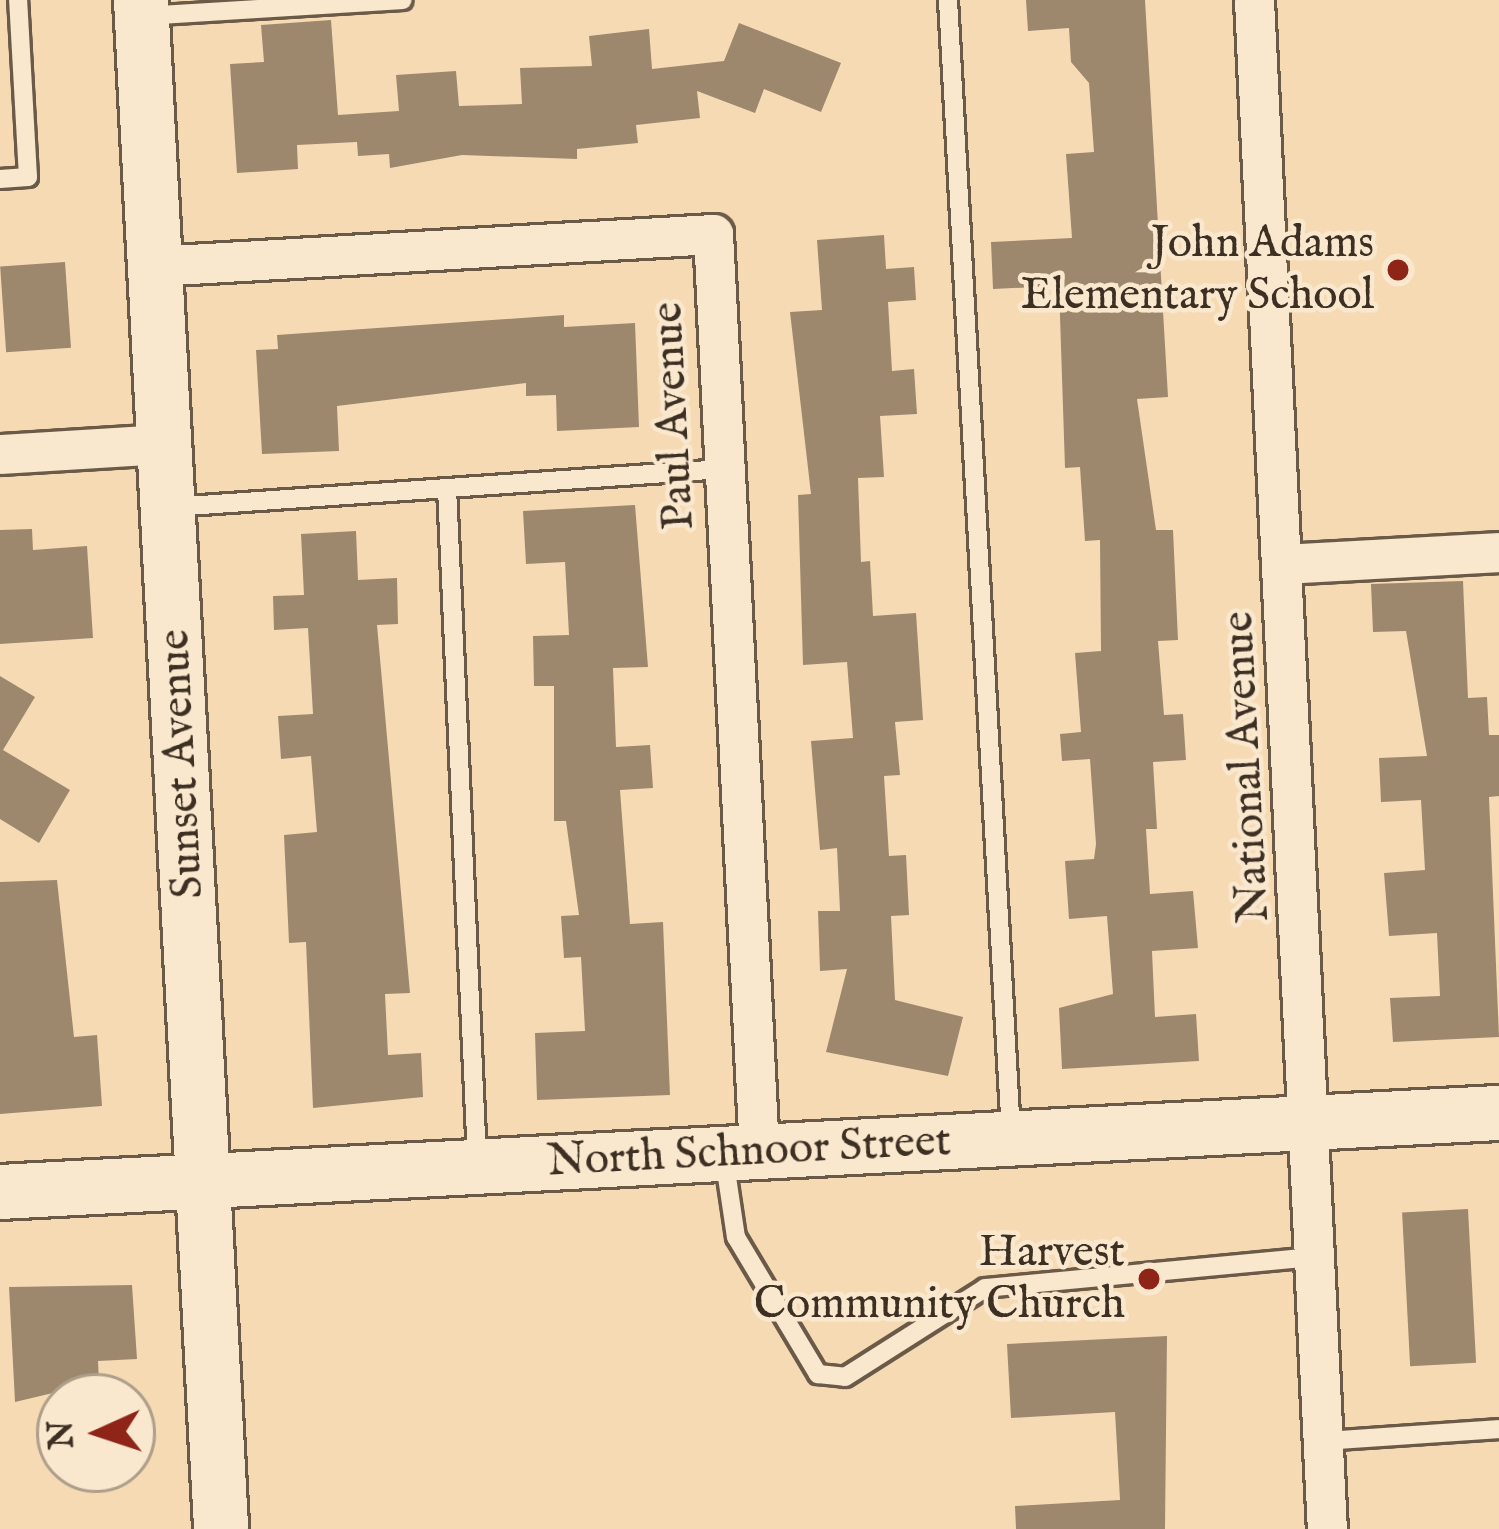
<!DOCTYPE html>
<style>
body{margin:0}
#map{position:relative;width:1499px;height:1529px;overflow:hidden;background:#f6dab4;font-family:"IM FELL English",serif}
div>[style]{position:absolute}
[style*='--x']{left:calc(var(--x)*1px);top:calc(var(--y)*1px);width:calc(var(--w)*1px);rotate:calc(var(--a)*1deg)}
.building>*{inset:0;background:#9d886e;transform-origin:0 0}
.roads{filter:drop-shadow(3px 0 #6b5a47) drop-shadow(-3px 0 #6b5a47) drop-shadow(0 3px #6b5a47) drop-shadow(0 -3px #6b5a47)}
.lane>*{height:18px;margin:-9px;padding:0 9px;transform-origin:9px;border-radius:9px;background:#f9e7ce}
.street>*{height:39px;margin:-19.5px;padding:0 19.5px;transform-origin:19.5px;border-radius:19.5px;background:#f9e7ce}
.secondary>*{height:54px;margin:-27px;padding:0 27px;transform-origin:27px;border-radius:27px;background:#f9e7ce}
.dots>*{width:33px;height:33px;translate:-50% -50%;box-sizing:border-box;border:6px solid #f9e7ce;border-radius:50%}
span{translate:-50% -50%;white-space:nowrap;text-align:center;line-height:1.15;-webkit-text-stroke:9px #f9e7ce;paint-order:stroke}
.poi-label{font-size:45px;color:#3d3023}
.right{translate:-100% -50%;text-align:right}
.street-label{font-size:45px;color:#3d3023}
.north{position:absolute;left:36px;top:1373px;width:120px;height:120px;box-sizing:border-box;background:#f9e7ce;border:3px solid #ae9e8a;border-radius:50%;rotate:267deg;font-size:33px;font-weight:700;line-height:48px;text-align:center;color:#3d3023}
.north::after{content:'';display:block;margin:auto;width:42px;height:54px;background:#8f2418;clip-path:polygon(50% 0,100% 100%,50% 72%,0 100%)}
</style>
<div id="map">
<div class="building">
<i style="clip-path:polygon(1026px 0,1145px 0,1168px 397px,1137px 399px,1156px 530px,1173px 530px,1178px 640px,1158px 641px,1164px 715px,1183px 714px,1186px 760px,1153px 762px,1157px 829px,1146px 829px,1150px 894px,1193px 891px,1198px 948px,1152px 951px,1155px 1017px,1196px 1014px,1199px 1061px,1062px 1069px,1059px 1008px,1113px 994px,1107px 916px,1069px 919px,1065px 861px,1094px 859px,1096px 844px,1090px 759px,1062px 761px,1060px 734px,1081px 732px,1075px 653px,1101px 651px,1100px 540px,1085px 541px,1080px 467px,1065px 468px,1059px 286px,993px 289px,991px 242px,1072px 238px,1066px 154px,1094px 152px,1089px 83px,1071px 62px,1069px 28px,1028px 31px)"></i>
<i style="clip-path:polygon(331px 20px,338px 115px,399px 111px,396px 75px,456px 71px,459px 106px,522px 104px,520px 68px,592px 66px,589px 36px,649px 29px,652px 69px,724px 61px,739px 23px,841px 63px,821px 112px,764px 89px,755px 113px,697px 91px,700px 118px,636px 125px,638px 143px,577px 149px,577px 159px,462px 155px,390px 168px,389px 154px,358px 156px,357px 142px,297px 145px,298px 169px,237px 173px,230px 64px,264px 62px,261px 25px)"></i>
<i style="clip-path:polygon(884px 235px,886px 269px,914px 267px,916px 300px,888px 302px,892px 371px,914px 369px,917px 414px,880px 416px,884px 477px,858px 478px,861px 562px,870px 561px,873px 616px,916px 613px,923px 720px,895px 722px,900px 775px,884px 776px,889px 856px,906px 855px,909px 915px,891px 916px,895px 1000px,963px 1017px,948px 1076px,826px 1052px,847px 969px,820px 971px,818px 911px,840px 911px,837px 848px,820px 850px,811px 741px,853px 738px,847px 662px,803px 665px,798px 495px,811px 494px,790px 312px,822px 310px,817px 240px)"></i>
<i style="left:65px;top:262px;width:86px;height:65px;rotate:86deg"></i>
<i style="clip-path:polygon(564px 315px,564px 327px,635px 323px,639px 427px,557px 431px,556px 395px,526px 396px,526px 383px,337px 406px,339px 451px,262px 454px,256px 350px,278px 349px,277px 335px)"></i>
<i style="clip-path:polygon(635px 505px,648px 667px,613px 668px,616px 747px,650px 745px,653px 788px,620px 790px,630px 924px,663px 922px,670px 1095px,537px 1100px,535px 1033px,585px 1031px,581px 957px,564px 958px,561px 916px,579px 915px,566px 821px,554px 821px,554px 686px,534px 686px,533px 636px,569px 635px,565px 562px,526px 564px,523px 511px)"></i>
<i style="clip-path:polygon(32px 529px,33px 550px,87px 546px,93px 638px,0 644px,0 530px)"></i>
<i style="clip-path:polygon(356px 531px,358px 580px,397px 578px,398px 624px,377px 625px,410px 993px,385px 994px,388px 1055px,421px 1053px,423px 1097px,313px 1108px,306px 942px,289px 943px,284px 835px,317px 832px,311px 756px,281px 759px,278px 716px,313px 714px,308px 628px,274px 630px,273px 596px,304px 595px,301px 534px)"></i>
<i style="clip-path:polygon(1463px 581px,1468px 698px,1487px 697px,1489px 735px,1499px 735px,1499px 796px,1489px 797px,1499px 1037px,1393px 1042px,1390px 998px,1440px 996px,1437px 933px,1389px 936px,1384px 873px,1425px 870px,1421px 800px,1381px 802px,1379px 758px,1427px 756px,1406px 631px,1373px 632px,1371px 584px)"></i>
<i style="clip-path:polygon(0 676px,35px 697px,3px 750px,70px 790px,39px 843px,0 819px)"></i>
<i style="clip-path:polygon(57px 880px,74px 1037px,97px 1035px,102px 1106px,0 1114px,0 882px)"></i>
<i style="left:1468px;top:1209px;width:154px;height:66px;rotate:87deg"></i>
<i style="clip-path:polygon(132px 1285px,137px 1359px,98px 1361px,99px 1382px,15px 1402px,9px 1287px)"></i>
<i style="clip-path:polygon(1167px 1336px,1165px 1529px,1016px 1529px,1015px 1506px,1120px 1500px,1115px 1412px,1011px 1418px,1007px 1344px)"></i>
</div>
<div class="roads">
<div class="lane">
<i style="--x:948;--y:0;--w:1135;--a:86.82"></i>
<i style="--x:144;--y:16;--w:259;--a:-3.5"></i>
<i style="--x:0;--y:179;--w:28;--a:-4"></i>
<i style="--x:28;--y:177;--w:177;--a:-93.2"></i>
<i style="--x:447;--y:488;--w:673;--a:87.44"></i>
<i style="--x:172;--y:507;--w:553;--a:-3.94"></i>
<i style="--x:724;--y:1157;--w:81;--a:81.5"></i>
<i style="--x:736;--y:1237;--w:160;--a:59.1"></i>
<i style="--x:818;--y:1374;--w:27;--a:6"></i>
<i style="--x:845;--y:1377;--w:166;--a:-32.4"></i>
<i style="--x:985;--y:1288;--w:331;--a:-5.4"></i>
<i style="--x:1324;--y:1441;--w:175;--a:-3.9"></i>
</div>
<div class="street">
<i style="--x:1254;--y:0;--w:1531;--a:87.27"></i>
<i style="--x:155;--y:266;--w:559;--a:-3.28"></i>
<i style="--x:713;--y:234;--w:918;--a:87.13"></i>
<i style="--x:0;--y:454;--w:164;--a:-3.5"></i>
<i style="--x:1284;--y:564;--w:215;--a:-3.2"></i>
</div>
<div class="secondary">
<i style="--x:141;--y:0;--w:1531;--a:87"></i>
<i style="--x:0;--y:1192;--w:1501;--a:-3.02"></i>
</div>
</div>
<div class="dots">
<i style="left:1398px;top:270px;background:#8f2418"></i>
<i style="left:1149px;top:1279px;background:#8f2418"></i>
</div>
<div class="poi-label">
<span class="right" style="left:1374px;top:270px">John Adams<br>Elementary School</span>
<span class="right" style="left:1125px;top:1279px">Harvest<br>Community Church</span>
</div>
<div class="street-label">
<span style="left:674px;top:416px;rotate:-93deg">Paul Avenue</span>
<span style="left:182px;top:764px;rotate:-93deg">Sunset Avenue</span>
<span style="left:1247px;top:767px;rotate:-93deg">National Avenue</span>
<span style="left:749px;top:1152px;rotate:-3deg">North Schnoor Street</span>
</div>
<div class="north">N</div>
</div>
